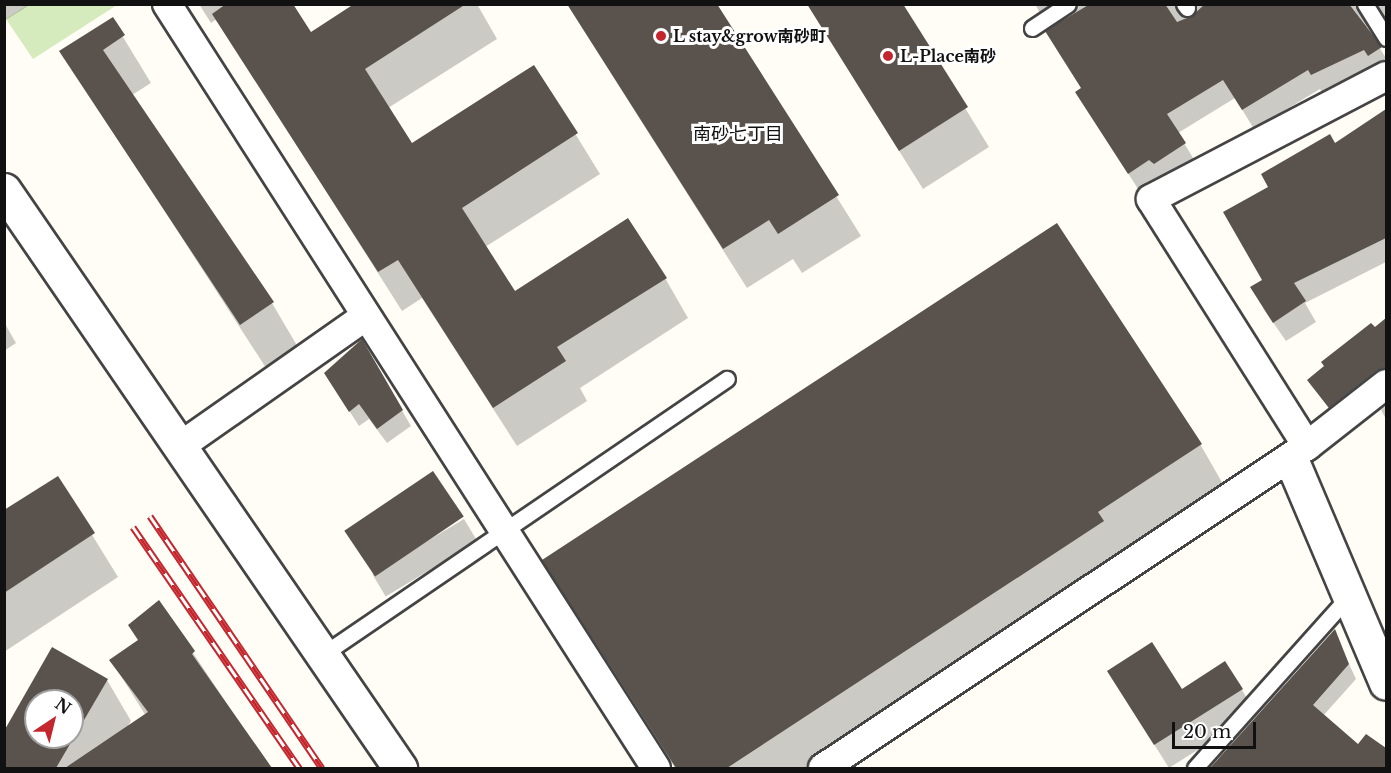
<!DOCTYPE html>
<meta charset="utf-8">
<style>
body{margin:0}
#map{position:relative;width:1391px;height:773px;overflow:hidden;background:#fffdf5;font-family:"Libre Baskerville","Noto Sans JP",serif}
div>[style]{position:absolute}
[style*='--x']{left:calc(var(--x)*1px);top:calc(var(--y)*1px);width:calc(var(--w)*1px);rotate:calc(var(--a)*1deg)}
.green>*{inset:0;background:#d5ebbd}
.shadow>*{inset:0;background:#0003;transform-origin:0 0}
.building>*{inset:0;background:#5a524d;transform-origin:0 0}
.roads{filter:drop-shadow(2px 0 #444) drop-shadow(-2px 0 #444) drop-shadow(0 2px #444) drop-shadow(0 -2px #444)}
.service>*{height:15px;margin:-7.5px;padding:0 7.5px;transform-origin:7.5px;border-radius:7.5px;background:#fff}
.minor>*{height:28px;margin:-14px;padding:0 14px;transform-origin:14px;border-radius:14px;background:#fff}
.tertiary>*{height:33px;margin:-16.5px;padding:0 16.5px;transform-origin:16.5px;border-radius:16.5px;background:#fff}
.rail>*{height:7px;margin-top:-3.5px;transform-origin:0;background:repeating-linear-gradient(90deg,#fff 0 14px,#c4262e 0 28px);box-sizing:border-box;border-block:2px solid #c4262e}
.dots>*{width:16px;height:16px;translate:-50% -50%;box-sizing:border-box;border:3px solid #fff;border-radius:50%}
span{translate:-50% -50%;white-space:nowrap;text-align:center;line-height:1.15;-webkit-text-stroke:6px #fff;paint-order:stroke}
.poi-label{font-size:16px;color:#111;font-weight:700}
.left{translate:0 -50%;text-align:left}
.neighbourhood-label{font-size:18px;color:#111}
.frame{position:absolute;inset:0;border:6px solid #111;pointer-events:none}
.north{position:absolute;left:24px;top:689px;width:60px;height:60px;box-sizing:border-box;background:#fff;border:2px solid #a0a0a0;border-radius:50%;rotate:35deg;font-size:16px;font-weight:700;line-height:24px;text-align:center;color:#111}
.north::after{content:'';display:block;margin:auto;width:21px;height:27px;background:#c4262e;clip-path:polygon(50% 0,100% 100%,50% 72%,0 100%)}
.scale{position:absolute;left:1172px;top:722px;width:84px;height:27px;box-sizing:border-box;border:3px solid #111;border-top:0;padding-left:8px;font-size:18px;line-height:21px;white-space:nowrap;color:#111;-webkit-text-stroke:4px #fff;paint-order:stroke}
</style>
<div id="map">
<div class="green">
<i style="clip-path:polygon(29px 4px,117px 4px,117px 5px,33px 59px,6px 19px)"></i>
</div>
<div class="shadow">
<i style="clip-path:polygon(4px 4px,31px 4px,4px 21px)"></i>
<i style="clip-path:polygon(199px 4px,291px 4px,310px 34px,357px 4px,477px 4px,497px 39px,388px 108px,412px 145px,534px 67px,600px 174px,485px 247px,514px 293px,665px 278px,688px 318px,580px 388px,587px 401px,517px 446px,422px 298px,402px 311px,217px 19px,211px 23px)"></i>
<i style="clip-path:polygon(567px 4px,716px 4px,861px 236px,802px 273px,793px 259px,747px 288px)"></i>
<i style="clip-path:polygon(807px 4px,901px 4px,989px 147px,923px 189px)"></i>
<i style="clip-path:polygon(1035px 4px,1386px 4px,1386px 19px,1371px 14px,1367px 28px,1386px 58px,1386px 71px,1323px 94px,1320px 89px,1254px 129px,1235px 98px,1178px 133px,1196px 163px,1140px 192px,1089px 112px,1082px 89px)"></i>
<i style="clip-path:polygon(112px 19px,151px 83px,132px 95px,272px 303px,299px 349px,268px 371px,61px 51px)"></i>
<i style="clip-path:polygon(1386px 111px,1386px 262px,1305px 303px,1316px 322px,1286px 341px,1263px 308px,1270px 188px)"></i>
<i style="clip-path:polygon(1386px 318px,1386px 384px,1338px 421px,1309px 381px)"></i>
<i style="clip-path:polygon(4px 322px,16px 343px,4px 351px)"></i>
<i style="clip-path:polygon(362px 342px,411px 426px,387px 443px,369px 419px,359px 426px,335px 389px)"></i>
<i style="clip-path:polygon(1386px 406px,1386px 419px,1381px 410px)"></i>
<i style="clip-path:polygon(1200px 444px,1223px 484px,1120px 552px,1126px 561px,810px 768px,675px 768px,544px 560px)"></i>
<i style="clip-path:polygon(57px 478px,118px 577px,4px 652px,4px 512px)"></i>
<i style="left:464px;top:519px;width:26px;height:107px;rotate:59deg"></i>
<i style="clip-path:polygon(evenodd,159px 602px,270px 768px,4px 768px,4px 734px,52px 649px,107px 680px,131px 721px,126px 729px,146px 716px,111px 660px,139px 641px,159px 602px,36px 701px,72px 701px,72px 737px,36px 737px,36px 701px)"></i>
<i style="clip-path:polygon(1334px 632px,1356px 679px,1322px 717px,1358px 747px,1366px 736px,1386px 750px,1386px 768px,1214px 768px)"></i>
<i style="clip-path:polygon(1242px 690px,1256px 713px,1169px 768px,1123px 695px)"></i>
</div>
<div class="building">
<i style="clip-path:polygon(226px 4px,293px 4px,311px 32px,354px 4px,466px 4px,365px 69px,412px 143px,534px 65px,578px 133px,462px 208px,515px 291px,628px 218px,667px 278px,557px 347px,566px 361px,493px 408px,398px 260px,378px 272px,212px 14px)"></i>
<i style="clip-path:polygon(567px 4px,717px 4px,839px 195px,778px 234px,769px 220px,723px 249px)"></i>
<i style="clip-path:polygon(807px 4px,903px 4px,968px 107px,899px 151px)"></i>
<i style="clip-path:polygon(1090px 4px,1165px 4px,1177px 22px,1192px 16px,1205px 4px,1349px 4px,1382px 47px,1368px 56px,1364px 50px,1311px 75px,1308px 70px,1242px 110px,1223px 80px,1167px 114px,1186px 143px,1154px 164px,1149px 160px,1128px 174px,1075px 92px,1081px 88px,1045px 31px)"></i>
<i style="clip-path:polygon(113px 17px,125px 35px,103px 50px,274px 302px,240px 325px,59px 51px)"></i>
<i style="clip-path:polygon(1386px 109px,1386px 238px,1294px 283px,1306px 301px,1273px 323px,1250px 287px,1262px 280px,1223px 212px,1268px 187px,1261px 174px,1330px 134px,1335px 143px)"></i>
<i style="clip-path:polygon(1057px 223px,1202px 444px,1098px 512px,1104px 521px,727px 768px,676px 768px,542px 560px)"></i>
<i style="clip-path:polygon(1386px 318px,1386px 368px,1376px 371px,1329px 408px,1307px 380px,1324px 366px,1321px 362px,1371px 323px,1375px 327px)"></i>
<i style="clip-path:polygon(362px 339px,403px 410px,377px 429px,359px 404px,349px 412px,324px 373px)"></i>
<i style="left:433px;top:471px;width:55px;height:107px;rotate:56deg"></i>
<i style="clip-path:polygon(58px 476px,95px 533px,4px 593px,4px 510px)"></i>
<i style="clip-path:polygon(159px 600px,195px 651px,192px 654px,272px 768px,65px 768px,148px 712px,109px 660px,138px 640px,128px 625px)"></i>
<i style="clip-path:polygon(1335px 629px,1349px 664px,1313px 705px,1358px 744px,1366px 734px,1386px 748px,1386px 768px,1210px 768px)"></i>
<i style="clip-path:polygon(1152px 642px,1182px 689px,1225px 661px,1243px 689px,1154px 745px,1107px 671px)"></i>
<i style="clip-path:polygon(evenodd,52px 647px,108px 679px,56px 768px,4px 768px,4px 731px,52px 647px,36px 701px,72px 701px,72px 737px,36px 737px,36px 701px)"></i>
</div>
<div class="roads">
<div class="service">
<i style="--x:1184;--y:4;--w:5;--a:53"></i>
<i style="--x:1365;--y:4;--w:40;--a:58"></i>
<i style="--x:1032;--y:28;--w:43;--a:-33.7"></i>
<i style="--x:322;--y:655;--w:490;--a:-34.3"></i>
<i style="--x:1195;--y:768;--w:229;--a:-48.2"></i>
</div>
<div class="minor">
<i style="--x:167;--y:4;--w:907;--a:57.38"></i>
<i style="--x:1307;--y:446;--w:100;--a:-38.1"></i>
<i style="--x:179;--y:447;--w:227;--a:-35"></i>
<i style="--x:823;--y:768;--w:581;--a:-33.64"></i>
<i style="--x:1307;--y:446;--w:292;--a:-122.3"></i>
<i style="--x:1151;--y:199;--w:265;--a:-27.6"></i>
</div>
<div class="tertiary">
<i style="--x:4;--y:190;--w:701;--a:55.58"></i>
<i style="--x:1291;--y:459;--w:243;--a:67"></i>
</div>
</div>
<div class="rail">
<i style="--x:150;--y:516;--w:305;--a:55.7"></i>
<i style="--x:133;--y:527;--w:293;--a:55.4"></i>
</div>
<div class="dots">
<i style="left:661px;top:36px;background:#c4262e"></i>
<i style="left:888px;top:56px;background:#c4262e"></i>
</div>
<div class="poi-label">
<span class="left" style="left:673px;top:36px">L stay&amp;grow南砂町</span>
<span class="left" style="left:900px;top:56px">L-Place南砂</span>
</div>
<div class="neighbourhood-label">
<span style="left:738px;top:134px">南砂七丁目</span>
</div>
<div class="frame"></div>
<div class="north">N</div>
<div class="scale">20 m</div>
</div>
